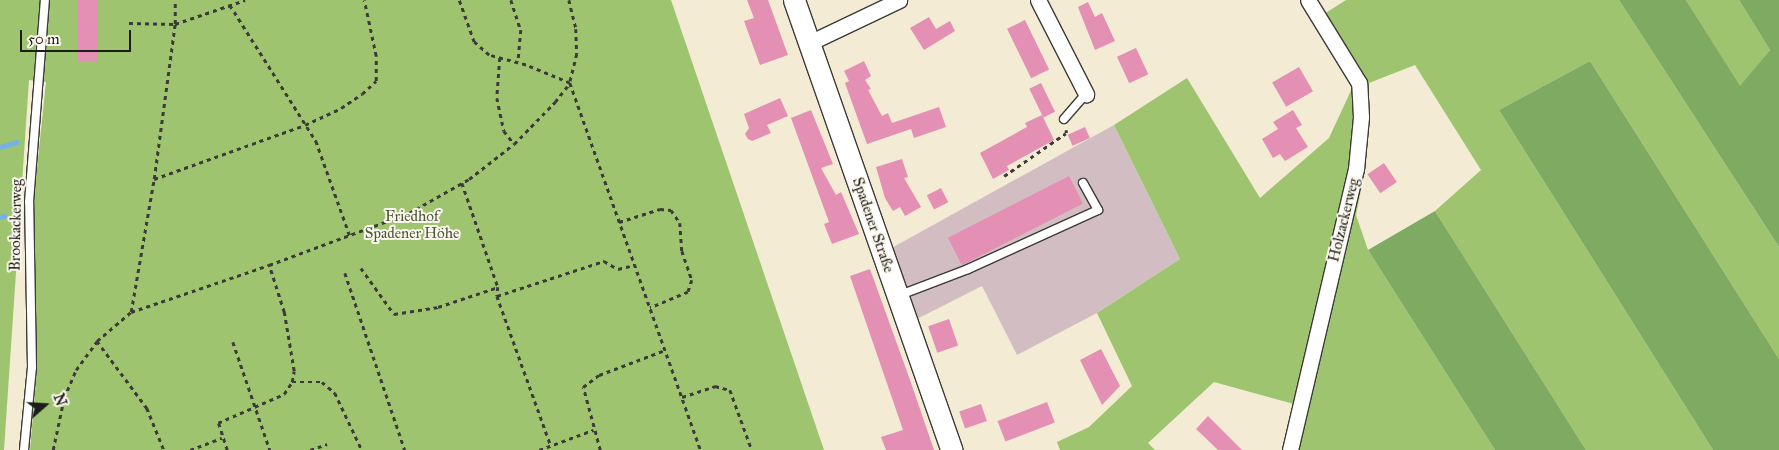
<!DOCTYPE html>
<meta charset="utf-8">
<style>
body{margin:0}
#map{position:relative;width:1779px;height:450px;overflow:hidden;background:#f4ebd5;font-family:"IM FELL Great Primer",serif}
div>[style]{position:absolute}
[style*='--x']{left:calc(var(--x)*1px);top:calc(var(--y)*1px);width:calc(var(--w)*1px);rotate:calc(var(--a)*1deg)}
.industrial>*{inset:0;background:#d2bec2}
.green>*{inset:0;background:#9ec46f}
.forest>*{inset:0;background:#7eaa62}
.stream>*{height:4.5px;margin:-2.25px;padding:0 2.25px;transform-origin:2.25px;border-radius:2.25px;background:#75b0e6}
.building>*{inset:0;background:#e390b4;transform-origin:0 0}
.path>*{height:2.5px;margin-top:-1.25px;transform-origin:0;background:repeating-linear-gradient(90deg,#3c3b38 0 4px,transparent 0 8px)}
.roads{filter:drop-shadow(1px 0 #3c3b38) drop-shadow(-1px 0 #3c3b38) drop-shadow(0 1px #3c3b38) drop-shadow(0 -1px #3c3b38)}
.lane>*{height:8px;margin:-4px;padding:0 4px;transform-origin:4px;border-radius:4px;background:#fff}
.street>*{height:15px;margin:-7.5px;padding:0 7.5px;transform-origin:7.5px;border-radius:7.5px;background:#fff}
.secondary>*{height:21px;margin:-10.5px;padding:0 10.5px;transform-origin:10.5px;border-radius:10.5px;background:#fff}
span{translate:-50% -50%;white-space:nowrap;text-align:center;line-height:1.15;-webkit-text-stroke:4px #fbf7ec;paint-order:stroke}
.park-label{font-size:15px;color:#4a5739}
.street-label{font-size:15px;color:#1c1c1c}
.north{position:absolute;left:20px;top:380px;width:50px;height:50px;-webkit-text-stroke:4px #fbf7ec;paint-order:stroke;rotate:71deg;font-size:14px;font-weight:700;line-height:20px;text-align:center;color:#1c1c1c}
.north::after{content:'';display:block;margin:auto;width:18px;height:22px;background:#1c1c1c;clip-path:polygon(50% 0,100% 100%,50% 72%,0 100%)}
.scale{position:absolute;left:20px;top:30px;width:111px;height:22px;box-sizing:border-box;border:2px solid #1c1c1c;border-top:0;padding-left:6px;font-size:15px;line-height:18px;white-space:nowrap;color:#1c1c1c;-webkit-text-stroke:4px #fbf7ec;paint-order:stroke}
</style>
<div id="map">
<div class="industrial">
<i style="clip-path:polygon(1114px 125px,1180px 259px,1097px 313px,1017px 355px,982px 286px,915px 320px,888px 250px)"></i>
</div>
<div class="green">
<i style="clip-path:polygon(0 0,671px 0,824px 450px,30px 450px,37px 368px,32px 276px,33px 207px,46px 82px,29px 80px,4px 450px,0 450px)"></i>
<i style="clip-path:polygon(1346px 0,1619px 0,1779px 247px,1779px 359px,1590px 61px,1499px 110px,1713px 450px,1586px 450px,1435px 211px,1481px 170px,1415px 65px,1369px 83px,1366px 165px,1356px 215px,1368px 250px,1495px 450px,1284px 450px,1294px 404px,1214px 382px,1148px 443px,1155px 450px,1060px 450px,1057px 442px,1089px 427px,1132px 386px,1097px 313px,1180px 259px,1114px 125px,1187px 78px,1260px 198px,1329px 138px,1361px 69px,1324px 14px)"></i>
<i style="clip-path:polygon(1686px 0,1739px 0,1770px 50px,1740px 87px)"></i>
</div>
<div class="forest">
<i style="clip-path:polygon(1619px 0,1686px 0,1740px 86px,1770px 50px,1739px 0,1779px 0,1779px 247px)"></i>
<i style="clip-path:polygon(1590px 61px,1779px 359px,1779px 450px,1713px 450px,1499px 110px)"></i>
<i style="clip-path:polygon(1435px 211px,1586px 450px,1495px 450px,1368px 250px)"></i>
</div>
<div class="stream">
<i style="--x:0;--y:147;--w:17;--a:-17"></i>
<i style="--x:0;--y:217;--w:4;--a:-14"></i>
</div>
<div class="building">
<i style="left:77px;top:0;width:21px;height:62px"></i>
<i style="clip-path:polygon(747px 0,768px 0,788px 55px,760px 65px,744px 21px,754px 18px)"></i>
<i style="clip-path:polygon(1088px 2px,1095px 17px,1102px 13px,1115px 41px,1095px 50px,1078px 7px)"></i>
<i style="clip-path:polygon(929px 17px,936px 29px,950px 21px,955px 31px,924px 50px,910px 28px)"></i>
<i style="left:1025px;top:20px;width:55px;height:20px;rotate:64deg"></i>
<i style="left:1136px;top:48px;width:29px;height:21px;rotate:65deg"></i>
<i style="clip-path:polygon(864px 61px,871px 76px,865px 80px,871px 89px,868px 90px,882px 116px,888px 113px,892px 123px,939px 107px,946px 127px,914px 138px,911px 129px,867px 144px,845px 83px,849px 81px,844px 71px)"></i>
<i style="left:1299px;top:67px;width:28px;height:31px;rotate:60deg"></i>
<i style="left:1041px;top:83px;width:32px;height:13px;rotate:64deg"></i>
<i style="clip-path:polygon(780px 98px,788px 116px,767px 125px,771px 133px,752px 141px,748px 139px,745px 134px,749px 128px,744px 114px)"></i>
<i style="clip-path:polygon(811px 110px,833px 164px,821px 168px,836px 195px,841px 192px,859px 234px,832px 244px,824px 224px,829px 222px,791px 118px)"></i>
<i style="clip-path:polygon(1293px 110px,1302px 125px,1296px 128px,1308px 147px,1285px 161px,1280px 154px,1273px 158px,1262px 139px,1278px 129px,1273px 122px)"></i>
<i style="clip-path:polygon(1042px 115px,1054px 140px,1007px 166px,1009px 170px,993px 179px,980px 153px,1027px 127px,1025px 123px)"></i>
<i style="left:1085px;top:127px;width:12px;height:19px;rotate:66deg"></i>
<i style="clip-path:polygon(902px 159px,908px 177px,904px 178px,921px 207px,905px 216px,900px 207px,893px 211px,885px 198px,876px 167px)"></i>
<i style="left:1384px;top:163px;width:23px;height:20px;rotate:56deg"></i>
<i style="left:1069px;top:176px;width:31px;height:136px;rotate:63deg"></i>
<i style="left:941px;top:188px;width:16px;height:16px;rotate:63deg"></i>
<i style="clip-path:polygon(870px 269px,910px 380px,934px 450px,886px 450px,881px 437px,903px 430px,850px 276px)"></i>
<i style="left:949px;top:319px;width:28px;height:22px;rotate:71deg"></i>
<i style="clip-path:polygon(1101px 349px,1120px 386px,1102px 405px,1080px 360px)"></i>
<i style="left:1047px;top:402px;width:22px;height:53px;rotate:69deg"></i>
<i style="left:981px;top:404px;width:18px;height:23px;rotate:71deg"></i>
<i style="clip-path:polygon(1208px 416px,1242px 450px,1218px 450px,1196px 429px)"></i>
</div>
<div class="path">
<i style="--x:511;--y:0;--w:32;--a:72"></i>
<i style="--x:521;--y:30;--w:32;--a:95"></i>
<i style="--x:569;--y:0;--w:30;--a:76"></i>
<i style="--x:576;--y:29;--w:25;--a:88"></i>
<i style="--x:577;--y:54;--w:30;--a:104"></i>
<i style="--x:570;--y:83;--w:390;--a:70.4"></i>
<i style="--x:230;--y:5;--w:161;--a:57.7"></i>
<i style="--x:316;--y:141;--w:101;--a:70.3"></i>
<i style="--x:129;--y:23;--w:46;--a:1.2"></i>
<i style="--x:175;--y:24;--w:74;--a:-18.9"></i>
<i style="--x:500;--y:58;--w:40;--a:94.3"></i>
<i style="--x:497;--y:98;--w:34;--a:78"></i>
<i style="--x:504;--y:131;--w:16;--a:52"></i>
<i style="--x:1004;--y:176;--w:75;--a:-34.7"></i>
<i style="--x:1066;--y:133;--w:3;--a:-90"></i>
<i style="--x:154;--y:179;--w:160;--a:-19.7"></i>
<i style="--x:305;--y:125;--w:40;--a:-25"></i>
<i style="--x:341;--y:108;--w:25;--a:-34"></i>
<i style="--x:362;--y:94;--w:19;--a:-43"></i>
<i style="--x:376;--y:81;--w:25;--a:-90"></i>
<i style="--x:376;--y:56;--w:57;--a:-102.1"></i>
<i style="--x:462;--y:183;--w:110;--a:70.9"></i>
<i style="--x:498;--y:287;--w:9;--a:96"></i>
<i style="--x:497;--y:296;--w:113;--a:-18.1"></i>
<i style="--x:604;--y:261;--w:16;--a:30"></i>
<i style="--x:618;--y:269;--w:16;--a:-14"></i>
<i style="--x:619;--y:222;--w:43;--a:-17.6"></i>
<i style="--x:660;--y:209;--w:11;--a:5"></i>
<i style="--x:671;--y:210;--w:16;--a:55"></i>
<i style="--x:680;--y:223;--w:28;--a:86"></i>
<i style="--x:682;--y:251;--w:31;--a:71"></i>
<i style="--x:692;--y:280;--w:13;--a:108"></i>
<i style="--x:688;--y:292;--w:41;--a:157.2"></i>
<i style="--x:361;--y:268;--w:57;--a:54.3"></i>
<i style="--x:394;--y:314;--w:45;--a:-9"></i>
<i style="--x:438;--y:307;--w:63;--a:-18.4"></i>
<i style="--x:345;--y:273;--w:187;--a:71.3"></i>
<i style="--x:497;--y:296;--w:159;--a:70.2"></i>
<i style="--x:131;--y:312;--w:135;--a:-80.2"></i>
<i style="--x:154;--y:179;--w:156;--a:-82.3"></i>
<i style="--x:175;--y:24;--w:24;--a:-90"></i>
<i style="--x:97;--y:341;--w:84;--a:53.3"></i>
<i style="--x:147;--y:408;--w:45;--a:68"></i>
<i style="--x:233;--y:342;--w:114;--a:71.1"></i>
<i style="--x:292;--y:382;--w:30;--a:0"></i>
<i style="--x:322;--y:382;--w:17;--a:40"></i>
<i style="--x:335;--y:393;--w:63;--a:64.7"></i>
<i style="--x:682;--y:397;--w:35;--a:-18"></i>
<i style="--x:715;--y:386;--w:16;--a:15"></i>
<i style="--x:730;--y:390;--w:64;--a:69.9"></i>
<i style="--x:53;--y:450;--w:53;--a:-78.1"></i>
<i style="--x:64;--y:398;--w:30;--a:-67"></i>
<i style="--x:76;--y:370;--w:36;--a:-54"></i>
<i style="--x:97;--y:341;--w:45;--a:-40.5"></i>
<i style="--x:131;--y:312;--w:146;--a:-18.8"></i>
<i style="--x:269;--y:265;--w:149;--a:-20.4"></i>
<i style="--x:409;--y:213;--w:69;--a:-29.5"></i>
<i style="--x:469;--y:179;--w:57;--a:-37.9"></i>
<i style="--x:514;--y:144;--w:59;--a:-45.7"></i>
<i style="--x:555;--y:102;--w:24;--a:-52"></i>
<i style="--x:570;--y:83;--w:48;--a:-157.8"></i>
<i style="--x:526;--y:65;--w:38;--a:-165"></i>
<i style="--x:489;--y:55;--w:20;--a:-139"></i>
<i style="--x:474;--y:42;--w:45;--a:-109.7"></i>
<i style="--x:190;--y:450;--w:34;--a:-21"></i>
<i style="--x:227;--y:450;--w:28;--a:-108"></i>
<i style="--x:218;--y:423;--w:72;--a:-23.7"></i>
<i style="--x:284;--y:394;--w:14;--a:-56"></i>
<i style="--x:292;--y:382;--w:11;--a:-80"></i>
<i style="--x:294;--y:371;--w:60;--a:-99.6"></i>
<i style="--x:284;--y:312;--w:49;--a:-107.7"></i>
<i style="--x:310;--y:450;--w:18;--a:-19"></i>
<i style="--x:539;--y:450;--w:58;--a:-20.3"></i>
<i style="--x:600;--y:450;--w:65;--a:-105.1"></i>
<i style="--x:583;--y:387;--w:20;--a:-37"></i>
<i style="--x:599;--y:375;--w:71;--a:-20.7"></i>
</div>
<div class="roads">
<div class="lane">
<i style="--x:1064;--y:119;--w:33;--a:-49"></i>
<i style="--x:900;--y:295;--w:73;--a:-20.9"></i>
<i style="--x:968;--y:269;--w:143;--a:-24.4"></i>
<i style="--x:1098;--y:210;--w:31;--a:-119"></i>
<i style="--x:24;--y:450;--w:83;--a:-84.5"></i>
<i style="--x:32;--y:367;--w:165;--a:-91"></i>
<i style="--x:29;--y:202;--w:203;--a:-85.5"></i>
</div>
<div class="street">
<i style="--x:1038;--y:0;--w:106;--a:62.9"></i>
<i style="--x:809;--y:43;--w:100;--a:-25.5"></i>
<i style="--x:1290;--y:450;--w:289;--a:-76.8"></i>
<i style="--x:1356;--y:169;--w:52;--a:-84.5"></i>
<i style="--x:1361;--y:117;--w:34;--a:-93"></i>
<i style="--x:1359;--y:83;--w:97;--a:-121.6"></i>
</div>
<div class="secondary">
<i style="--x:794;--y:0;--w:477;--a:70.7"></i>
</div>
</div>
<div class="park-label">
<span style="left:412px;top:225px">Friedhof<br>Spadener Höhe</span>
</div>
<div class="street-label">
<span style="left:1344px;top:220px;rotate:-76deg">Holzackerweg</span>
<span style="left:16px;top:225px;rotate:-89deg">Brookackerweg</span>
<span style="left:873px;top:225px;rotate:71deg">Spadener Straße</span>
</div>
<div class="north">N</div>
<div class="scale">50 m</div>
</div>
